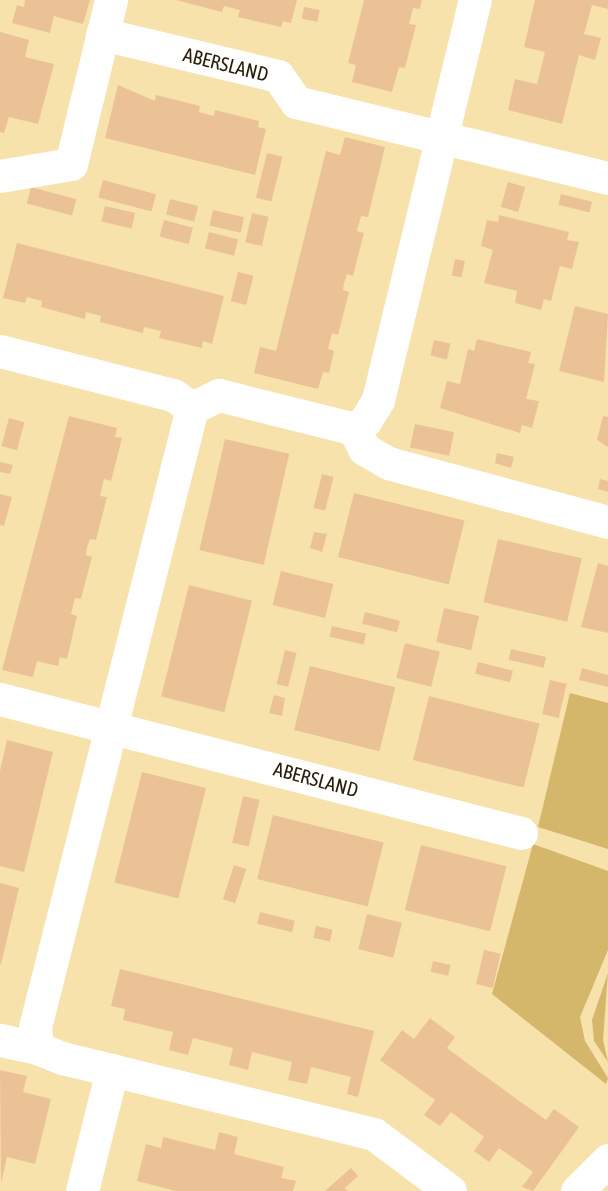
<!DOCTYPE html>
<style>
body{margin:0}
#map{position:relative;width:608px;height:1191px;overflow:hidden;background:#f8e2ac;font-family:"Asap Condensed",sans-serif}
div>[style]{position:absolute}
[style*='--x']{left:calc(var(--x)*1px);top:calc(var(--y)*1px);width:calc(var(--w)*1px);rotate:calc(var(--a)*1deg)}
.green>*{inset:0;background:#d4b76b}
.building>*{inset:0;background:#eac296;transform-origin:0 0}
.minor>*{height:33px;margin:-16.5px;padding:0 16.5px;transform-origin:16.5px;border-radius:16.5px;background:#fff}
span{translate:-50% -50%;white-space:nowrap;text-align:center;line-height:1.15;-webkit-text-stroke:6px #fff;paint-order:stroke}
.street-label{font-size:20px;color:#261e09}
</style>
<div id="map">
<div class="green">
<i style="clip-path:polygon(570px 693px,608px 703px,608px 849px,538px 827px)"></i>
<i style="clip-path:polygon(533px 844px,608px 871px,608px 950px,580px 1017px,585px 1041px,608px 1078px,606px 1084px,492px 994px)"></i>
<i style="clip-path:polygon(608px 973px,603px 1040px,608px 1062px,594px 1041px,592px 1020px)"></i>
</div>
<div class="building">
<i style="clip-path:polygon(25px 0,90px 0,83px 24px,54px 16px,50px 33px,12px 23px,17px 5px,24px 7px)"></i>
<i style="clip-path:polygon(176px 0,297px 0,291px 23px,283px 21px,281px 27px,238px 17px,240px 10px,224px 6px,222px 12px)"></i>
<i style="clip-path:polygon(364px 0,422px 0,420px 9px,413px 8px,409px 24px,416px 25px,405px 68px,399px 67px,392px 92px,352px 82px,356px 65px,348px 63px)"></i>
<i style="clip-path:polygon(535px 0,608px 0,608px 9px,592px 5px,584px 34px,601px 38px,595px 60px,579px 55px,562px 124px,508px 110px,515px 79px,537px 84px,545px 52px,524px 47px)"></i>
<i style="left:304px;top:7px;width:16px;height:12px;rotate:11deg"></i>
<i style="clip-path:polygon(0 32px,29px 40px,25px 57px,54px 64px,38px 124px,9px 117px,4px 133px,0 132px)"></i>
<i style="clip-path:polygon(118px 85px,155px 101px,156px 95px,200px 106px,199px 112px,206px 114px,214px 116px,215px 110px,259px 121px,258px 127px,266px 129px,255px 175px,105px 138px)"></i>
<i style="clip-path:polygon(345px 137px,385px 147px,368px 217px,361px 216px,357px 231px,364px 233px,353px 276px,347px 274px,344px 283px,343px 290px,349px 292px,338px 335px,332px 333px,328px 349px,334px 351px,329px 373px,323px 372px,318px 389px,254px 373px,260px 347px,276px 351px,326px 151px,340px 155px)"></i>
<i style="left:267px;top:153px;width:16px;height:46px;rotate:14deg"></i>
<i style="left:103px;top:180px;width:55px;height:18px;rotate:15deg"></i>
<i style="left:508px;top:182px;width:18px;height:26px;rotate:16deg"></i>
<i style="left:31px;top:187px;width:47px;height:17px;rotate:15deg"></i>
<i style="left:561px;top:194px;width:32px;height:11px;rotate:14deg"></i>
<i style="left:170px;top:199px;width:29px;height:16px;rotate:14deg"></i>
<i style="left:105px;top:206px;width:31px;height:16px;rotate:13deg"></i>
<i style="left:213px;top:210px;width:32px;height:16px;rotate:13deg"></i>
<i style="left:252px;top:213px;width:17px;height:30px;rotate:13deg"></i>
<i style="clip-path:polygon(499px 215px,569px 232px,567px 240px,579px 242px,572px 269px,560px 266px,551px 301px,544px 299px,541px 310px,515px 303px,517px 291px,484px 283px,493px 250px,481px 246px,487px 220px,498px 222px)"></i>
<i style="left:164px;top:220px;width:30px;height:17px;rotate:15deg"></i>
<i style="left:209px;top:232px;width:30px;height:17px;rotate:14deg"></i>
<i style="clip-path:polygon(17px 243px,224px 296px,212px 344px,203px 341px,202px 348px,159px 338px,161px 331px,144px 327px,143px 333px,100px 322px,101px 316px,86px 312px,85px 319px,41px 307px,42px 301px,27px 297px,25px 303px,3px 298px)"></i>
<i style="left:455px;top:259px;width:10px;height:17px;rotate:11deg"></i>
<i style="left:238px;top:272px;width:16px;height:30px;rotate:14deg"></i>
<i style="clip-path:polygon(575px 306px,608px 314px,604px 382px,559px 371px)"></i>
<i style="clip-path:polygon(477px 339px,531px 352px,528px 363px,535px 364px,526px 399px,539px 401px,532px 428px,522px 425px,520px 433px,440px 408px,447px 381px,460px 384px,468px 349px,474px 351px)"></i>
<i style="left:434px;top:340px;width:17px;height:16px;rotate:13deg"></i>
<i style="clip-path:polygon(69px 416px,117px 428px,115px 437px,122px 438px,111px 481px,104px 479px,100px 496px,107px 497px,96px 540px,90px 539px,87px 547px,86px 555px,92px 557px,81px 599px,75px 598px,71px 614px,77px 616px,67px 659px,60px 657px,58px 666px,37px 661px,33px 677px,2px 670px)"></i>
<i style="clip-path:polygon(603px 416px,608px 417px,608px 447px,597px 440px)"></i>
<i style="left:9px;top:418px;width:16px;height:29px;rotate:15deg"></i>
<i style="left:415px;top:424px;width:40px;height:24px;rotate:12deg"></i>
<i style="left:225px;top:439px;width:66px;height:114px;rotate:13deg"></i>
<i style="clip-path:polygon(497px 453px,514px 457px,511px 468px,495px 463px)"></i>
<i style="clip-path:polygon(0 462px,13px 465px,10px 474px,0 472px)"></i>
<i style="left:322px;top:474px;width:12px;height:35px;rotate:14deg"></i>
<i style="clip-path:polygon(600px 479px,608px 481px,608px 492px,598px 489px)"></i>
<i style="left:354px;top:493px;width:114px;height:66px;rotate:14deg"></i>
<i style="clip-path:polygon(0 494px,12px 497px,4px 526px,0 525px)"></i>
<i style="clip-path:polygon(314px 532px,327px 534px,322px 552px,310px 548px)"></i>
<i style="left:498px;top:539px;width:86px;height:65px;rotate:13deg"></i>
<i style="clip-path:polygon(598px 563px,608px 566px,608px 633px,581px 627px)"></i>
<i style="left:281px;top:571px;width:54px;height:35px;rotate:14deg"></i>
<i style="left:189px;top:585px;width:65px;height:115px;rotate:14deg"></i>
<i style="left:444px;top:608px;width:36px;height:35px;rotate:13deg"></i>
<i style="left:365px;top:612px;width:36px;height:12px;rotate:14deg"></i>
<i style="left:332px;top:626px;width:35px;height:11px;rotate:13deg"></i>
<i style="left:405px;top:643px;width:36px;height:36px;rotate:14deg"></i>
<i style="left:511px;top:649px;width:36px;height:11px;rotate:13deg"></i>
<i style="left:285px;top:650px;width:12px;height:35px;rotate:14deg"></i>
<i style="left:478px;top:662px;width:36px;height:12px;rotate:14deg"></i>
<i style="left:310px;top:666px;width:88px;height:66px;rotate:14deg"></i>
<i style="clip-path:polygon(582px 668px,608px 675px,608px 687px,579px 680px)"></i>
<i style="left:550px;top:680px;width:17px;height:35px;rotate:13deg"></i>
<i style="clip-path:polygon(274px 695px,285px 698px,282px 716px,269px 713px)"></i>
<i style="left:429px;top:696px;width:114px;height:66px;rotate:14deg"></i>
<i style="clip-path:polygon(7px 740px,53px 752px,24px 872px,0 866px,0 771px)"></i>
<i style="left:142px;top:772px;width:66px;height:114px;rotate:14deg"></i>
<i style="left:243px;top:796px;width:17px;height:48px;rotate:13deg"></i>
<i style="left:273px;top:815px;width:114px;height:66px;rotate:14deg"></i>
<i style="left:421px;top:845px;width:88px;height:67px;rotate:14deg"></i>
<i style="left:234px;top:865px;width:13px;height:36px;rotate:18deg"></i>
<i style="clip-path:polygon(0 883px,19px 888px,1px 964px,0 964px)"></i>
<i style="left:260px;top:912px;width:36px;height:12px;rotate:14deg"></i>
<i style="left:367px;top:914px;width:36px;height:36px;rotate:14deg"></i>
<i style="left:316px;top:926px;width:17px;height:12px;rotate:13deg"></i>
<i style="left:484px;top:950px;width:17px;height:35px;rotate:13deg"></i>
<i style="left:433px;top:961px;width:18px;height:11px;rotate:13deg"></i>
<i style="clip-path:polygon(120px 969px,374px 1031px,358px 1097px,347px 1094px,351px 1077px,311px 1067px,307px 1084px,288px 1080px,292px 1062px,252px 1052px,248px 1070px,229px 1065px,233px 1048px,193px 1038px,188px 1055px,169px 1050px,173px 1032px,123px 1020px,125px 1009px,111px 1006px)"></i>
<i style="clip-path:polygon(430px 1018px,455px 1037px,447px 1048px,471px 1066px,546px 1120px,554px 1109px,579px 1127px,533px 1191px,522px 1187px,533px 1172px,499px 1148px,489px 1162px,481px 1156px,474px 1151px,484px 1137px,451px 1112px,440px 1126px,424px 1115px,435px 1100px,380px 1060px,402px 1030px,414px 1039px)"></i>
<i style="clip-path:polygon(0 1070px,27px 1076px,23px 1092px,51px 1099px,35px 1164px,7px 1157px,1px 1183px)"></i>
<i style="clip-path:polygon(219px 1132px,238px 1137px,234px 1154px,284px 1167px,281px 1178px,296px 1181px,293px 1191px,176px 1191px,137px 1181px,146px 1144px,161px 1148px,163px 1137px,215px 1150px)"></i>
<i style="clip-path:polygon(351px 1168px,358px 1176px,345px 1188px,348px 1191px,325px 1191px)"></i>
</div>
<div class="minor">
<i style="--x:102;--y:34;--w:181;--a:13.4"></i>
<i style="--x:278;--y:76;--w:32;--a:55"></i>
<i style="--x:296;--y:102;--w:321;--a:13.7"></i>
<i style="--x:0;--y:176;--w:72;--a:-9.6"></i>
<i style="--x:71;--y:164;--w:169;--a:-76.3"></i>
<i style="--x:0;--y:351;--w:179;--a:14.3"></i>
<i style="--x:173;--y:395;--w:23;--a:34"></i>
<i style="--x:354;--y:429;--w:22;--a:63"></i>
<i style="--x:364;--y:449;--w:28;--a:30"></i>
<i style="--x:388;--y:463;--w:228;--a:15"></i>
<i style="--x:0;--y:699;--w:538;--a:14.42"></i>
<i style="--x:0;--y:1040;--w:38;--a:12"></i>
<i style="--x:82;--y:1191;--w:125;--a:-76.1"></i>
<i style="--x:450;--y:1191;--w:95;--a:-143.1"></i>
<i style="--x:374;--y:1134;--w:321;--a:-166.3"></i>
<i style="--x:62;--y:1058;--w:27;--a:-158"></i>
<i style="--x:37;--y:1048;--w:21;--a:-95"></i>
<i style="--x:35;--y:1027;--w:639;--a:-75.77"></i>
<i style="--x:192;--y:408;--w:30;--a:-26"></i>
<i style="--x:219;--y:395;--w:139;--a:14.1"></i>
<i style="--x:354;--y:429;--w:14;--a:-36"></i>
<i style="--x:365;--y:421;--w:25;--a:-58"></i>
<i style="--x:378;--y:400;--w:412;--a:-76.4"></i>
<i style="--x:577;--y:1191;--w:44;--a:-45"></i>
</div>
<div class="street-label">
<span style="left:226px;top:64px;rotate:14deg">ABERSLAND</span>
<span style="left:316px;top:779px;rotate:15deg">ABERSLAND</span>
</div>
</div>
